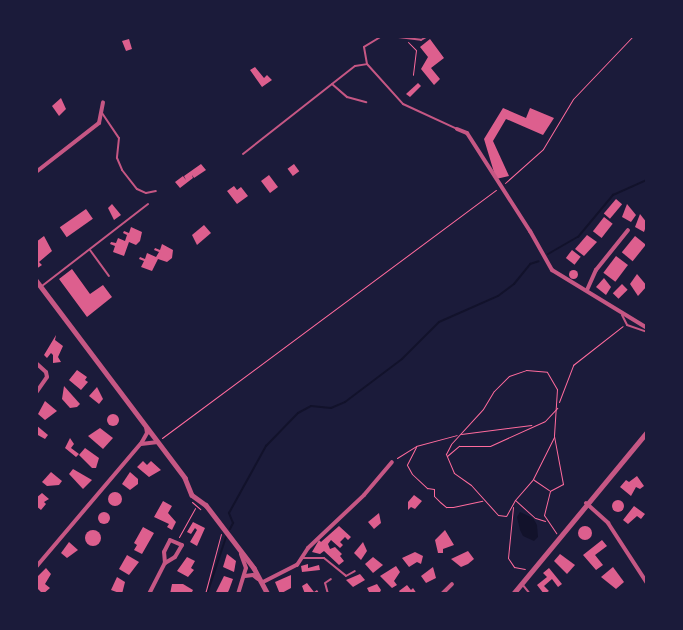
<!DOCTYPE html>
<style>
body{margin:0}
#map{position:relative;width:683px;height:630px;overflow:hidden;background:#1b1b3a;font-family:Poppins,sans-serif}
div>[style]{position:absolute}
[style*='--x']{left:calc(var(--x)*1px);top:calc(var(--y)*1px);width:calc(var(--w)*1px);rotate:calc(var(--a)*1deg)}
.water>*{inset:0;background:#12122b}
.stream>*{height:2px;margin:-1px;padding:0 1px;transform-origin:1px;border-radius:1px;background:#12122b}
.building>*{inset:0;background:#dd5f8e;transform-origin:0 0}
.round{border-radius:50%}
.path>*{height:1px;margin:-0.5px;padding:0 0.5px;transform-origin:0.5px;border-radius:0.5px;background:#ff6b9d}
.service>*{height:2px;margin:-1px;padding:0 1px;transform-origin:1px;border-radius:1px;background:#c65784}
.minor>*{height:4px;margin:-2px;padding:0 2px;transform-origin:2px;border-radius:2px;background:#c65784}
.tertiary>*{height:4.5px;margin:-2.25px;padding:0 2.25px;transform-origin:2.25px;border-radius:2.25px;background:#c65784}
span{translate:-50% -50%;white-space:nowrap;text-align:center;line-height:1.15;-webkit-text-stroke:5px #1b1b3a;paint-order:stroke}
.frame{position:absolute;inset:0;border:38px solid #1b1b3a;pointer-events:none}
</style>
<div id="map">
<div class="water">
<i style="clip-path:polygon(520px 512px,533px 518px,537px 525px,538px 537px,534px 541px,523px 536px,520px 530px,517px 517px)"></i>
</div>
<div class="stream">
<i style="--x:548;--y:254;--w:34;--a:-30"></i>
<i style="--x:578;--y:237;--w:55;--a:-50.2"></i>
<i style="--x:613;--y:195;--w:37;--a:-24"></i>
<i style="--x:230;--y:529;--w:7;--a:-63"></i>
<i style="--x:233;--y:523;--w:11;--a:-112"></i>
<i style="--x:229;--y:513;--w:77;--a:-61.1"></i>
<i style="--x:266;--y:446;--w:46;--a:-45.9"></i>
<i style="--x:298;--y:413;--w:15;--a:-28"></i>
<i style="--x:311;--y:406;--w:20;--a:6"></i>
<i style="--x:331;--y:408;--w:15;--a:-23"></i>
<i style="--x:345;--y:402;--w:71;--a:-37"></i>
<i style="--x:402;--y:359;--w:52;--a:-45"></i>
<i style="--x:439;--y:322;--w:64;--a:-23.8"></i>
<i style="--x:498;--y:296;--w:20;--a:-37"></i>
<i style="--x:514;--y:284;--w:26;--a:-51"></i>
<i style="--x:530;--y:264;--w:9;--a:-18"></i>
<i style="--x:207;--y:594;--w:60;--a:-71.6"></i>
</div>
<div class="building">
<i style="clip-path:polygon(129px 39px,132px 49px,126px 51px,122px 41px)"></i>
<i style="clip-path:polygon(430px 39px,444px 58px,431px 68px,440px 79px,434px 85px,421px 69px,428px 57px,420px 47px)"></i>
<i style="clip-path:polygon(255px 67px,264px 78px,267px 75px,272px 80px,262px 87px,250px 70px)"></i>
<i style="clip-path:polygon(418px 83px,421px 86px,410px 97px,406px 94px)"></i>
<i style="clip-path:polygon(61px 98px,66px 109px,59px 116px,52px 106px)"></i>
<i style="clip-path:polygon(503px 108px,526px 118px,530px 108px,554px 118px,543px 135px,506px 119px,493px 141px,509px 176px,496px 179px,484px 139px)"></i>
<i style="clip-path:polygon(201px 164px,206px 170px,194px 178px,192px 175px,193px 178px,180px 188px,175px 182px,183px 176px,186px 180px,184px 176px)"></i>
<i style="left:294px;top:164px;width:9px;height:8px;rotate:54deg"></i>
<i style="left:269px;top:175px;width:15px;height:10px;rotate:53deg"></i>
<i style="clip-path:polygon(234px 186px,237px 190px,241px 187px,248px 196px,237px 204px,227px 191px)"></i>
<i style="left:616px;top:199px;width:8px;height:19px;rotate:40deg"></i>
<i style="clip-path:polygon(112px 204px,121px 215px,114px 220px,108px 208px)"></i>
<i style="clip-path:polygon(627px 204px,636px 215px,631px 222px,622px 217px)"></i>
<i style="left:86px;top:209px;width:12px;height:32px;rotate:55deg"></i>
<i style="clip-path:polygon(640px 214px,647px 223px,644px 232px,635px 227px)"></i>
<i style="left:604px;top:217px;width:11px;height:18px;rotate:38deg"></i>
<i style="clip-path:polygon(204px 225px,211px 233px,197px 245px,192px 235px)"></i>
<i style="clip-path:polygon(131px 227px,142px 232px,140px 241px,136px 245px,129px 242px,124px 256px,113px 252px,115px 246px,110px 244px,111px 242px,116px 243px,118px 238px,125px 241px,127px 235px,123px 233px,124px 231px,129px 233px)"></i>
<i style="clip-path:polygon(587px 235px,597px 242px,584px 256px,575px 249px)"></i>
<i style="clip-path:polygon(44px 236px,52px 251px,39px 262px,42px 265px,36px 269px,36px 242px)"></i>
<i style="left:635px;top:236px;width:14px;height:21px;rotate:39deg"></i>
<i style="clip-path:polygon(162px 244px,173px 250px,172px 258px,167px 262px,158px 259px,152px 271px,141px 267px,144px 261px,139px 259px,140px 257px,145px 259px,147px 253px,156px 257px,159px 252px,154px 250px,155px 248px,160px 250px)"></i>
<i style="left:572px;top:250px;width:11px;height:10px;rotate:38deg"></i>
<i style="left:616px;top:256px;width:15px;height:21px;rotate:37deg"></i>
<i style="clip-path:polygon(72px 269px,90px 294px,103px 285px,112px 297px,87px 317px,59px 279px)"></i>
<i class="round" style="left:568.5px;top:269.5px;width:9px;height:9px"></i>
<i style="clip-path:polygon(637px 274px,647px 286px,638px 296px,630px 284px)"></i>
<i style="clip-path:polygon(604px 278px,611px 287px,606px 295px,596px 287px)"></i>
<i style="left:622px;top:284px;width:8px;height:13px;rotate:45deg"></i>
<i style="clip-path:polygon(56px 335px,55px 340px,63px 346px,58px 357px,61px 362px,53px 363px,53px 355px,51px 353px,47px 358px,44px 355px)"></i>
<i style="clip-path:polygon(77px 370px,87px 377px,85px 380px,88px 382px,81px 390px,69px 380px)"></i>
<i style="clip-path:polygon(64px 386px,80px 404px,77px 407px,70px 408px,62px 399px)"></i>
<i style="clip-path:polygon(97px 387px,103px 399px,99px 404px,89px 396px)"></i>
<i style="clip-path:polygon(45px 401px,57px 411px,45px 420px,38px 414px)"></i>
<i class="round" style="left:107px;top:414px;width:12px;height:12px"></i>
<i style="clip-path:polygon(36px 425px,48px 435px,45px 439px,36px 434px)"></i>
<i style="clip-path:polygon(100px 428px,113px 438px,103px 449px,88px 436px)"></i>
<i style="clip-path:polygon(70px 438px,74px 444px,71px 448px,79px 454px,76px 457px,65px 448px)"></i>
<i style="clip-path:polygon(85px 448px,99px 458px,96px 468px,92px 468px,79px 455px)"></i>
<i style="clip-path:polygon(143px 461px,147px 465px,151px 461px,161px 470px,149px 477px,137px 467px)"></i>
<i style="clip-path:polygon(73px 469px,92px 480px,83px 489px,69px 474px)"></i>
<i style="clip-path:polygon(51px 472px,62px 481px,59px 485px,47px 486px,42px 482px)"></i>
<i style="clip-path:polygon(130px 472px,138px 479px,138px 484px,130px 490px,122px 484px)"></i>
<i style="clip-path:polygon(637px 476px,644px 486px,640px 489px,636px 487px,631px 496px,620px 487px,626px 480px,629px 482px)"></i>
<i class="round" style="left:108px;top:492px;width:14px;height:14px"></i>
<i style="clip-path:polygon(42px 493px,49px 499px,44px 502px,46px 504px,41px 510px,36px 506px,36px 498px)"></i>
<i style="clip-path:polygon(414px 495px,422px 501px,415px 509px,411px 507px,408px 510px,408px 502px)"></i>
<i class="round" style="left:612px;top:500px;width:12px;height:12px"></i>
<i style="clip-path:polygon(163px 501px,172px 506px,168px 513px,176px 522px,172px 530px,167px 527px,169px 524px,154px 517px)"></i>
<i style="clip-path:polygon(634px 506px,645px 514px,641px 519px,637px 516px,628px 524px,623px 520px)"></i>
<i class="round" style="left:98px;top:512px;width:12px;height:12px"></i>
<i style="clip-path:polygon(379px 513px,381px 523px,374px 529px,368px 522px)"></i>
<i style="clip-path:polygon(193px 522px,205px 528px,197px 546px,190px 542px,197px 530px,195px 528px,191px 534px,187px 532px)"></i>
<i style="clip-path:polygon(339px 526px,351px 537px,348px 540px,345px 537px,340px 542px,343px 545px,340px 548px,331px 540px,328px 544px,330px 549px,335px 547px,342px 554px,340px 556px,344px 561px,339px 565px,324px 551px,320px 554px,312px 552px,319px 540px,321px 542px)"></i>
<i class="round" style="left:578px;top:526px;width:14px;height:14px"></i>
<i style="clip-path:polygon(143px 527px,154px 533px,142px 554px,134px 550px,137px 545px,134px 543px)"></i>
<i style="clip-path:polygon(445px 530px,454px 545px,443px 549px,443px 553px,438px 553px,435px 540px)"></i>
<i class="round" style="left:85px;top:530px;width:16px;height:16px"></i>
<i style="clip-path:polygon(602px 540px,607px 546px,595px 555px,603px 565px,596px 570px,583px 555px)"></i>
<i style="clip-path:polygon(69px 542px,78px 550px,67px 558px,61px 553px)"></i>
<i style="clip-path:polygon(363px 542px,367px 551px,361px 560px,354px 553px)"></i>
<i style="clip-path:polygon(468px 551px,474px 559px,468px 564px,461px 567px,451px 559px)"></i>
<i style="clip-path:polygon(415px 552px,423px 556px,421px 564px,417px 562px,409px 567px,402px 558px)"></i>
<i style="clip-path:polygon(227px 554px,236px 561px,234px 572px,223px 567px)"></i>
<i style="clip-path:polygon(560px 554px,575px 565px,567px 574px,554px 561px)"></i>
<i style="clip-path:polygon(127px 555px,139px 562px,129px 575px,119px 569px)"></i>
<i style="clip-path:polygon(187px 557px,195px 561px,191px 568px,194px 570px,188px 577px,177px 571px)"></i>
<i style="clip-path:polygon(373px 557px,383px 565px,373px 573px,365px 564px)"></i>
<i style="clip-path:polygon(308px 564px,308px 568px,319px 565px,320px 570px,302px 572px,301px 566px)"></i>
<i style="clip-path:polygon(396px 566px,400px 572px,394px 581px,397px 585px,392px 588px,380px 576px)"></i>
<i style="clip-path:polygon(433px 567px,436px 578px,426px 583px,421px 576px)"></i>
<i style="clip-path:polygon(613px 567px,624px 582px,616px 589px,601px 577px)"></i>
<i style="clip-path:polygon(46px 568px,51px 574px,45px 584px,50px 588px,43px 594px,36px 587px,36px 578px)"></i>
<i style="clip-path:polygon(549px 568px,562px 584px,558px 587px,552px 579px,544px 586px,549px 591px,544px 594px,537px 585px,547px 577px,543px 573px)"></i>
<i style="clip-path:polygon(360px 574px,365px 580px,353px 587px,346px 580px)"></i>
<i style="clip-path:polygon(291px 575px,291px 588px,280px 594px,275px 582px)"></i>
<i style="clip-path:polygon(224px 576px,233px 579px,229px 590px,227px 594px,215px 594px)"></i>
<i style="clip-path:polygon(117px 577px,125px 582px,122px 594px,111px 590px)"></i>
<i style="clip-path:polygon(307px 583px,314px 592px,317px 590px,319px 593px,305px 594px,302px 586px)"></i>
<i style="clip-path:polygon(172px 584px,183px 584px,193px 590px,191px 594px,170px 594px)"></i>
<i style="clip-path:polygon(377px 584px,381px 590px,379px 594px,370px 594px,367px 588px)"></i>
<i style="clip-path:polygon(407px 585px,411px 590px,413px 588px,417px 594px,401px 594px,399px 591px)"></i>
</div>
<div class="path">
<i style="--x:408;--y:42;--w:11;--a:45"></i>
<i style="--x:416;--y:50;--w:25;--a:97"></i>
<i style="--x:505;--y:183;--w:51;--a:-41.8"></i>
<i style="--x:543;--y:149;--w:58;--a:-59"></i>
<i style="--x:573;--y:99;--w:87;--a:-46.4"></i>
<i style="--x:559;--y:402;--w:40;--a:-69"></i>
<i style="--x:573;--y:365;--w:63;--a:-38"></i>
<i style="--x:461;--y:434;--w:71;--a:-7.3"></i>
<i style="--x:162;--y:438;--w:416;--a:-36.6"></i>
<i style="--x:416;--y:447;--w:20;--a:117"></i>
<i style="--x:407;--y:465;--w:10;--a:61"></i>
<i style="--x:412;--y:474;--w:21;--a:43"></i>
<i style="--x:427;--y:488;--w:7;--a:8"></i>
<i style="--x:434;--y:489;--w:7;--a:90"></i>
<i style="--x:434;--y:496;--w:8;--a:45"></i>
<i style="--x:440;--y:502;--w:8;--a:40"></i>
<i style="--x:446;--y:507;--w:7;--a:0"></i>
<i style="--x:453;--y:507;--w:30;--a:-12"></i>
<i style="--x:447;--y:456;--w:16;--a:-40"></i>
<i style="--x:459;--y:446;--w:31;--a:0"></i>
<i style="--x:490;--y:446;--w:60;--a:-24.4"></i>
<i style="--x:545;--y:421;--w:18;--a:-47"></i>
<i style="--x:397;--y:458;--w:22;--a:-32"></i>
<i style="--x:416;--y:446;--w:42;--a:-15"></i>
<i style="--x:534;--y:480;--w:18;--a:34"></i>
<i style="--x:515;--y:500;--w:28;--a:-49"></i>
<i style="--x:533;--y:479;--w:47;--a:-63.4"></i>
<i style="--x:192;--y:502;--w:11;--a:41"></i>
<i style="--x:513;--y:507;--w:51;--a:95.6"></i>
<i style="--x:508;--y:558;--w:11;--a:56"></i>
<i style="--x:514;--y:567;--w:11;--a:10"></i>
<i style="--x:545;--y:521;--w:10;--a:-163"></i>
<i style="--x:535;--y:518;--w:27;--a:-138"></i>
<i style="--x:515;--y:500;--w:18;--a:119"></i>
<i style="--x:506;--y:516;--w:8;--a:-173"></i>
<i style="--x:498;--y:515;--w:40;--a:-132"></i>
<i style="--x:471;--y:485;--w:21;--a:-145"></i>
<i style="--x:454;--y:473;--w:21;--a:-113"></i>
<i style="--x:446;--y:454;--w:11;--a:-63"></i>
<i style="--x:451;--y:444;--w:47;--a:-47.6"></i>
<i style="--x:483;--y:409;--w:21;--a:-59"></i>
<i style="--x:494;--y:391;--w:21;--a:-45"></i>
<i style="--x:509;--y:376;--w:18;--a:-19"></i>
<i style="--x:526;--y:370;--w:21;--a:5"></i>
<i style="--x:547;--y:372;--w:20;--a:60"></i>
<i style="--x:557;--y:389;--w:47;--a:93.7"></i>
<i style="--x:554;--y:436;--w:49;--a:79.4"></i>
<i style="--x:563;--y:484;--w:15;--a:152"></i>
<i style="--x:550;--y:491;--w:25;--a:104"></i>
<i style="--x:544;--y:515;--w:22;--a:56"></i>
<i style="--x:179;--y:537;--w:33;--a:-61"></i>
<i style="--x:205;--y:594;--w:62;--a:-75.1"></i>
</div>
<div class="service">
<i style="--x:382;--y:36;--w:21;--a:149"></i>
<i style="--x:364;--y:47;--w:17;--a:80"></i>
<i style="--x:367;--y:64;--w:54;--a:48"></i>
<i style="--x:403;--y:104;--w:60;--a:24.8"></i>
<i style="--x:390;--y:36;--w:31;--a:7"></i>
<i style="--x:421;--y:40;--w:8;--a:-30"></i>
<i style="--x:332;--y:84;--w:20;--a:41"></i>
<i style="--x:347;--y:97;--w:20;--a:15"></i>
<i style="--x:102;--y:113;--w:30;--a:56"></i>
<i style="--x:119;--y:138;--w:20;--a:96"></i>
<i style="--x:117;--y:158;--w:13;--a:67"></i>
<i style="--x:122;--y:170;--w:24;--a:52"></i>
<i style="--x:137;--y:189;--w:10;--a:24"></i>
<i style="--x:146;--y:193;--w:10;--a:-11"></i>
<i style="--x:243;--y:154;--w:142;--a:-38.2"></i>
<i style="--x:355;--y:66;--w:12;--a:-9"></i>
<i style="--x:90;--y:250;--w:32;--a:54"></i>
<i style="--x:42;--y:286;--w:134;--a:-37.7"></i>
<i style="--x:622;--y:315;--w:11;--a:63"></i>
<i style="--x:627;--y:325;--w:21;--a:19"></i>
<i style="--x:647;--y:356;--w:8;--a:90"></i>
<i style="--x:301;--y:558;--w:23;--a:0"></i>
<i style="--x:324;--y:558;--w:28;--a:39"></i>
<i style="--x:346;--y:576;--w:10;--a:-29"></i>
<i style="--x:522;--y:584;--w:13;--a:51"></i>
<i style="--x:297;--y:594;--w:2;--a:-27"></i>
<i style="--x:328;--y:594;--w:11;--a:-105"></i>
<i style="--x:325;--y:583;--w:7;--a:-34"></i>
</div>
<div class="minor">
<i style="--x:457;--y:129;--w:11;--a:22"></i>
<i style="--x:467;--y:133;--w:117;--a:57.3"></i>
<i style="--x:530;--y:231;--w:45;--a:60.6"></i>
<i style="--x:552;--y:270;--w:111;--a:31.4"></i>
<i style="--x:36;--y:172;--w:80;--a:-37.9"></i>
<i style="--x:99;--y:123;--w:21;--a:-79"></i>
<i style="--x:587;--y:290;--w:22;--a:-66"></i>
<i style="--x:596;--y:270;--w:51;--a:-51.3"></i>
<i style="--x:36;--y:363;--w:13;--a:42"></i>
<i style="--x:46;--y:372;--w:5;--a:79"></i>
<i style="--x:47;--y:377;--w:19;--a:125"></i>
<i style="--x:141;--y:444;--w:17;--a:-7"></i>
<i style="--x:586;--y:503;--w:30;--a:42"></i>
<i style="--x:608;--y:523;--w:72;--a:57"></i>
<i style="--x:36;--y:567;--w:164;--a:-49.7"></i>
<i style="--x:142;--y:442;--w:10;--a:-61"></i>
<i style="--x:147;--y:433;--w:6;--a:-99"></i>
<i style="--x:245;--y:576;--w:8;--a:-7"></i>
<i style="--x:253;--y:575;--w:6;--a:39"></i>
<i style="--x:263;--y:582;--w:38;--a:-27"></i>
<i style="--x:297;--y:565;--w:20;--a:-57"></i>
<i style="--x:308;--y:548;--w:77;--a:-43.4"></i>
<i style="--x:364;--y:495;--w:43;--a:-49.7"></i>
<i style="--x:149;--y:594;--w:35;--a:-63"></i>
<i style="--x:165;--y:563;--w:11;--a:-95"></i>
<i style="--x:164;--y:552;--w:13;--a:-63"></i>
<i style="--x:170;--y:540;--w:13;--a:23"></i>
<i style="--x:182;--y:545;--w:14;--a:120"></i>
<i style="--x:175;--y:557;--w:12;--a:149"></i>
<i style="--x:238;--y:594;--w:27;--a:-73"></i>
<i style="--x:246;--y:568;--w:15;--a:-110"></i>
<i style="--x:442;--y:594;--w:14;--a:-45"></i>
</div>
<div class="tertiary">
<i style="--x:36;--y:280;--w:248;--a:53"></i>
<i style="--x:185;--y:478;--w:18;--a:68"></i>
<i style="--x:192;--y:495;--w:17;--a:36"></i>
<i style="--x:206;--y:505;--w:79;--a:52.7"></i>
<i style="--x:254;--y:568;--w:30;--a:62"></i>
<i style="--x:513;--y:594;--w:210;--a:-50.4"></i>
</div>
<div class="frame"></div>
</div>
